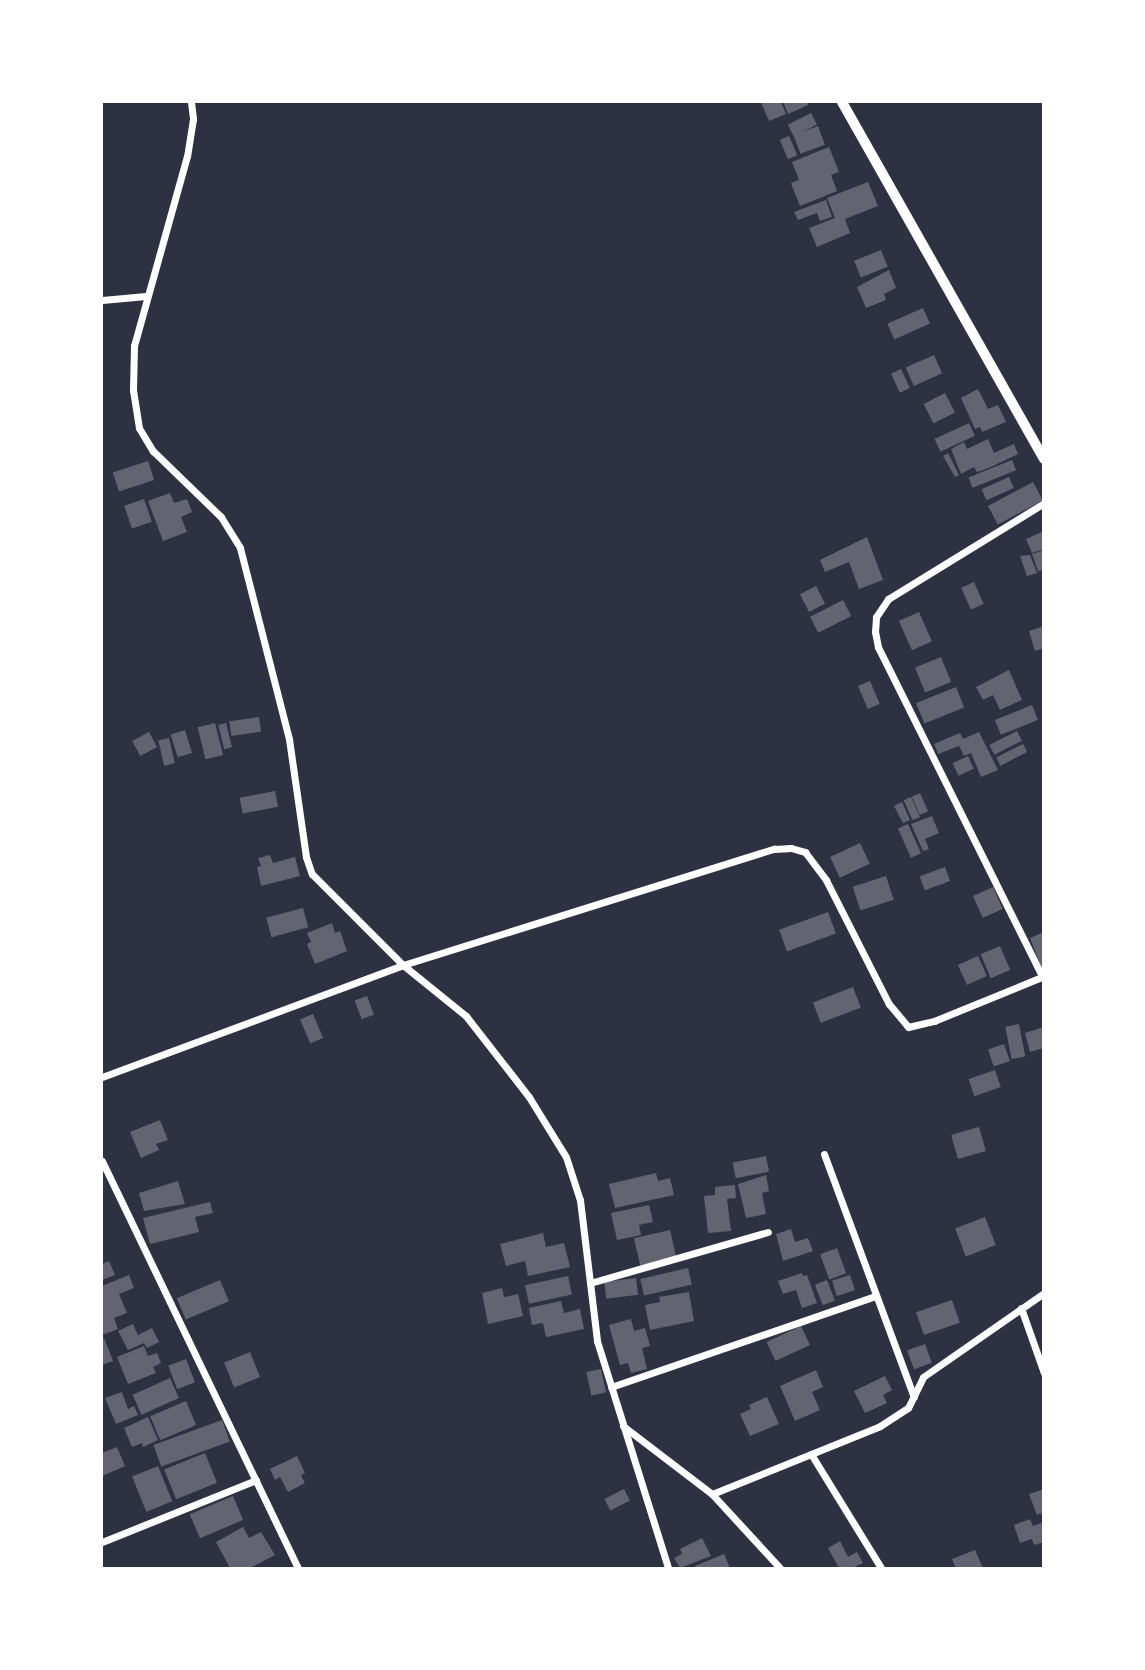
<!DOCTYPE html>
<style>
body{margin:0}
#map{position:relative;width:1145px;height:1670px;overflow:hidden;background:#2d3142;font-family:Figtree,sans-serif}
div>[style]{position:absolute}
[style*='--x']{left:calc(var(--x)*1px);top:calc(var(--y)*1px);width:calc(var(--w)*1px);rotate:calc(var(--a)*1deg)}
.building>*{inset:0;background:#626471;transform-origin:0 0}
.minor>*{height:7px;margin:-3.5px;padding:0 3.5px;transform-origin:3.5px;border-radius:3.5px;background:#fff}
.tertiary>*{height:10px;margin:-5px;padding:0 5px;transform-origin:5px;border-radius:5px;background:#fff}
span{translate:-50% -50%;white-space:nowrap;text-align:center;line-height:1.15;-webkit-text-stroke:7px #fff;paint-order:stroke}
.frame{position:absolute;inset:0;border:103px solid #fff;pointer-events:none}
</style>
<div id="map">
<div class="building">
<i style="clip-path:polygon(761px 102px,781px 102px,786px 114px,769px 121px)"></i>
<i style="clip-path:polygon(783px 102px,807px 102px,808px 105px,788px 114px)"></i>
<i style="left:811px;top:113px;width:13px;height:26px;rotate:63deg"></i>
<i style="left:818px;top:126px;width:20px;height:26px;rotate:70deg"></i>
<i style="left:789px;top:136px;width:21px;height:10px;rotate:67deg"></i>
<i style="clip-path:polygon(829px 147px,839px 172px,831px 175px,837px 191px,800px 206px,791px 183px,799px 180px,792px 162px)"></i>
<i style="clip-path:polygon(868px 182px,878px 206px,845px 219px,850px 233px,817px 247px,809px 228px,835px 218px,827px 198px)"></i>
<i style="clip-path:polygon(826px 200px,832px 217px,820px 221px,817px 213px,798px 220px,794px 212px)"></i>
<i style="left:881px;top:250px;width:18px;height:29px;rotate:68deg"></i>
<i style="clip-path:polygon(889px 270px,896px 288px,884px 294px,886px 300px,866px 308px,857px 287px)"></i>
<i style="left:923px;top:308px;width:17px;height:39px;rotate:66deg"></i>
<i style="left:934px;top:355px;width:20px;height:31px;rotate:66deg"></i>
<i style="left:901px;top:369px;width:21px;height:11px;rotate:65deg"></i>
<i style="clip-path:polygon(978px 389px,988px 409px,998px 405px,1006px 422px,982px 432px,980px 427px,975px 429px,961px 398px)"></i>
<i style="left:945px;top:393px;width:22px;height:24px;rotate:63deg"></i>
<i style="left:969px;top:423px;width:14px;height:38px;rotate:65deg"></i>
<i style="clip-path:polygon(988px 439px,994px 453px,1014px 444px,1018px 454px,991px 467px,977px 472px,974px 467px,961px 474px,951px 449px,964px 442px,967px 449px)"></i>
<i style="clip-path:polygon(948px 453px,959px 475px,955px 477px,943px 456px)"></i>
<i style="left:1012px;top:460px;width:11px;height:47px;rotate:68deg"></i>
<i style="left:148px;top:461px;width:20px;height:37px;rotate:72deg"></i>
<i style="left:1009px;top:477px;width:12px;height:30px;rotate:66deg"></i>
<i style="left:1033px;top:482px;width:21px;height:51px;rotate:62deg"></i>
<i style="clip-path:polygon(170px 493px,174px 503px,187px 499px,192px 512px,181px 517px,187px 532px,163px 541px,148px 501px)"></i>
<i style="left:144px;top:499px;width:24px;height:21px;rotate:71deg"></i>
<i style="clip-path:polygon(1044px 531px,1044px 549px,1032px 553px,1026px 539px)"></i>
<i style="clip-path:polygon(867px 537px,883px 580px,859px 589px,849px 562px,825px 572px,820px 560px)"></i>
<i style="clip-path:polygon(1044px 550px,1044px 570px,1038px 571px,1032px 554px)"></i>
<i style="clip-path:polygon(1030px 555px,1037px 573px,1027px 576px,1020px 556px)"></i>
<i style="left:974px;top:582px;width:24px;height:14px;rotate:66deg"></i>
<i style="left:816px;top:586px;width:20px;height:18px;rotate:63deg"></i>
<i style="left:843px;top:600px;width:18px;height:37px;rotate:63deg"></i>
<i style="left:919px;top:612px;width:32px;height:22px;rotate:66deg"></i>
<i style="clip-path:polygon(1044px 626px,1044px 648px,1035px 651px,1029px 631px)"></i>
<i style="left:941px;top:657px;width:27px;height:28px;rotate:68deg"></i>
<i style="clip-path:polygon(1009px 670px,1022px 700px,1000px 710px,993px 695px,983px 700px,976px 687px)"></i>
<i style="left:870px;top:681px;width:25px;height:13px;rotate:67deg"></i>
<i style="left:956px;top:687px;width:22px;height:43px;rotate:68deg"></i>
<i style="left:1032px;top:705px;width:16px;height:40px;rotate:68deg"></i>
<i style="left:259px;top:717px;width:15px;height:30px;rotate:82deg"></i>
<i style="left:215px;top:723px;width:33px;height:18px;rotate:76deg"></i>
<i style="left:226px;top:723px;width:25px;height:8px;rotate:76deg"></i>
<i style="left:185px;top:730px;width:24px;height:15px;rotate:73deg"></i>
<i style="left:1017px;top:731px;width:11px;height:31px;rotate:63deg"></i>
<i style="left:149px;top:732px;width:17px;height:19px;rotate:62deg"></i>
<i style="clip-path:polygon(979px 732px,998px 770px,981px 777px,971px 753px,964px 756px,959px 746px,938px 754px,934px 744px,960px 733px,963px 739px)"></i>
<i style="left:169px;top:738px;width:26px;height:11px;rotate:77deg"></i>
<i style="left:1023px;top:744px;width:9px;height:30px;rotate:63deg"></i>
<i style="left:968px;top:756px;width:14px;height:17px;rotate:65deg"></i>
<i style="left:275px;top:791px;width:16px;height:36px;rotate:79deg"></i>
<i style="left:920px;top:793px;width:20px;height:9px;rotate:66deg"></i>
<i style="left:911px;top:797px;width:22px;height:8px;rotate:66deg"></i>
<i style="clip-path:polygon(902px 802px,910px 820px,903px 823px,894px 806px)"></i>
<i style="clip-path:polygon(932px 816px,939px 833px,925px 839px,929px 849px,923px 851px,911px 824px)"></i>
<i style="left:908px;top:824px;width:32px;height:11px;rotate:66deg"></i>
<i style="left:860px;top:843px;width:23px;height:33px;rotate:65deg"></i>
<i style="clip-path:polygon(270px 855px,273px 863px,295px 857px,300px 876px,261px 886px,257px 867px,261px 866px,258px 858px)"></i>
<i style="left:945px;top:867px;width:15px;height:27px;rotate:70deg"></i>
<i style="left:886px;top:876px;width:25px;height:35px;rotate:72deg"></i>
<i style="left:993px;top:887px;width:24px;height:22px;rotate:66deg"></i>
<i style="left:303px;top:908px;width:20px;height:38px;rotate:75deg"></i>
<i style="left:828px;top:912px;width:23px;height:52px;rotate:70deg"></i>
<i style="clip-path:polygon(332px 923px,335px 933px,340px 931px,347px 951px,315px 964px,307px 944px,311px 942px,307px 933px)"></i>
<i style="clip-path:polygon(1044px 932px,1044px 971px,1043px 971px,1030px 938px)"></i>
<i style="left:1000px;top:946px;width:26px;height:21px;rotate:67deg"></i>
<i style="left:978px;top:956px;width:22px;height:22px;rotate:66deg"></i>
<i style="left:853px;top:987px;width:22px;height:43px;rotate:69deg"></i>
<i style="left:367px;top:996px;width:20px;height:13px;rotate:70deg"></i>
<i style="left:313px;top:1014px;width:26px;height:14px;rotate:67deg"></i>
<i style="left:1019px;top:1024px;width:33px;height:14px;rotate:79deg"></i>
<i style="clip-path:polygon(1044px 1027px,1044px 1048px,1030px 1052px,1025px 1033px)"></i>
<i style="left:1004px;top:1044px;width:18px;height:17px;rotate:71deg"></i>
<i style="left:995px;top:1070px;width:18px;height:28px;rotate:71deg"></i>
<i style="clip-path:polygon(160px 1120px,168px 1140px,156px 1144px,159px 1150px,141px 1158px,130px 1132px)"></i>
<i style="left:979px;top:1127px;width:25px;height:29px;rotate:74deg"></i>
<i style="left:766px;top:1156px;width:16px;height:34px;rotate:79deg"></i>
<i style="clip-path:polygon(656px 1173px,658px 1181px,670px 1178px,674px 1195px,615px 1208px,609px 1184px)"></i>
<i style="clip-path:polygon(766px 1175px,769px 1191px,762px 1193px,766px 1214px,746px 1218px,738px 1184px)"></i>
<i style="clip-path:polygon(178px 1181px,185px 1204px,144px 1211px,139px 1193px)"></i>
<i style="clip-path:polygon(735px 1185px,736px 1198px,727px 1199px,731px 1231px,708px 1233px,704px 1196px,715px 1195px,715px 1187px)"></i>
<i style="clip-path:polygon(210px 1202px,213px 1213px,195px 1217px,199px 1232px,150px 1244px,143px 1218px)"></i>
<i style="clip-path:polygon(649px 1205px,653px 1222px,639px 1225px,641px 1235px,617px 1240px,611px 1213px)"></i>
<i style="left:985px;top:1217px;width:30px;height:32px;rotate:69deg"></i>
<i style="clip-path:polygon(791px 1229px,795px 1242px,808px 1238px,813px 1251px,783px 1261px,776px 1234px)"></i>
<i style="left:670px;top:1230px;width:28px;height:37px;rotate:77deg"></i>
<i style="clip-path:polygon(543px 1233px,546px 1247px,564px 1243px,570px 1267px,528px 1276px,525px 1261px,506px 1266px,500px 1244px)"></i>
<i style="left:837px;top:1248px;width:27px;height:18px;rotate:70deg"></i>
<i style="clip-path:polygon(109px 1261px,115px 1275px,102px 1280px,102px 1264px)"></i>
<i style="left:688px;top:1268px;width:17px;height:49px;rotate:77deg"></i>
<i style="clip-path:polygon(802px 1273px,803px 1276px,807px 1275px,817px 1303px,802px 1308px,796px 1290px,783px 1294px,778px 1281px)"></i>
<i style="clip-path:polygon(129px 1275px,134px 1288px,119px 1294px,127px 1313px,114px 1318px,118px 1329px,102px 1335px,102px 1286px)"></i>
<i style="left:850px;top:1275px;width:16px;height:19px;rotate:72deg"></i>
<i style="left:568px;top:1276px;width:19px;height:44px;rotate:78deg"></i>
<i style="left:636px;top:1278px;width:17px;height:32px;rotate:83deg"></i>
<i style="left:220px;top:1280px;width:23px;height:47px;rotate:67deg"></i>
<i style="left:827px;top:1280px;width:22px;height:13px;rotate:69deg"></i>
<i style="clip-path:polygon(502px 1288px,504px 1297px,518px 1294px,523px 1316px,488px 1324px,482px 1293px)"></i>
<i style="clip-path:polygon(689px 1292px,694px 1321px,650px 1330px,645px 1305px,660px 1302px,659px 1297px)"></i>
<i style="left:952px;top:1300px;width:24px;height:38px;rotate:71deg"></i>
<i style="clip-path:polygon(561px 1301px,564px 1313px,580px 1309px,584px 1329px,546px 1337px,543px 1323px,532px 1325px,529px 1308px)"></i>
<i style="clip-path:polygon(631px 1319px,634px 1331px,645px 1328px,650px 1346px,642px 1348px,647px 1369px,631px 1373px,628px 1363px,620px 1365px,609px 1325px)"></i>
<i style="clip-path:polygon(133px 1324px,138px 1335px,152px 1328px,159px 1342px,147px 1348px,144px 1343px,128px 1350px,118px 1331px)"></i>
<i style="left:801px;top:1326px;width:21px;height:38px;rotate:65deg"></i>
<i style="clip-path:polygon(104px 1338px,113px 1361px,102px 1365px,102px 1340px)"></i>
<i style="left:925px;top:1344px;width:20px;height:19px;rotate:70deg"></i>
<i style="clip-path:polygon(144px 1346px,148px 1356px,157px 1353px,161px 1363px,153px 1367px,156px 1373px,128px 1384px,117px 1357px)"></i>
<i style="left:250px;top:1352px;width:27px;height:28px;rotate:68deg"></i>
<i style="left:186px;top:1359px;width:25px;height:19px;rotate:69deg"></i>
<i style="left:601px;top:1369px;width:24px;height:15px;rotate:78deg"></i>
<i style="clip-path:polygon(816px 1370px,823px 1387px,812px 1392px,820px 1410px,795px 1421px,780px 1386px)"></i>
<i style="clip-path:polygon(885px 1376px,892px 1390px,883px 1395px,887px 1403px,865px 1413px,854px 1391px)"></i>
<i style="left:170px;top:1378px;width:22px;height:41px;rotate:66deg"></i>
<i style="clip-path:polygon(122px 1392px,128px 1409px,134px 1406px,138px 1415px,116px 1424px,105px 1398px)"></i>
<i style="clip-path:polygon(767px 1397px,779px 1424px,750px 1436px,740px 1414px,751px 1409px,749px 1405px)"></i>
<i style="left:186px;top:1401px;width:26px;height:39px;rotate:67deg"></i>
<i style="clip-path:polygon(148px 1417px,158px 1440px,143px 1447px,142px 1443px,132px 1447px,124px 1428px)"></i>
<i style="left:222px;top:1420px;width:23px;height:73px;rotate:70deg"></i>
<i style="clip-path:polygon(117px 1447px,125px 1466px,102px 1476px,102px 1453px)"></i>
<i style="left:205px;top:1453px;width:32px;height:44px;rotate:68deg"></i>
<i style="clip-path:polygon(297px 1456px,305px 1473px,301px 1475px,305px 1483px,288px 1492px,280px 1477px,275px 1480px,270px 1469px)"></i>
<i style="left:158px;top:1466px;width:38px;height:28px;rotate:68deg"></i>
<i style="left:624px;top:1489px;width:13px;height:22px;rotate:63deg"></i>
<i style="clip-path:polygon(1044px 1489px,1044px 1520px,1043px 1520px,1041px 1513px,1037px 1515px,1029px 1494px)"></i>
<i style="left:233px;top:1496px;width:26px;height:47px;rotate:67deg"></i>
<i style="clip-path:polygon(1030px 1519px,1033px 1526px,1044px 1522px,1044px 1542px,1034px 1545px,1032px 1539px,1020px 1543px,1014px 1525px)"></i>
<i style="clip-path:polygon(243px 1527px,249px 1538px,261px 1532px,275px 1555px,250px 1568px,230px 1568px,216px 1542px)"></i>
<i style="clip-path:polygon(702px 1538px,711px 1556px,680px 1568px,674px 1558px,682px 1554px,680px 1549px)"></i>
<i style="clip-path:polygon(840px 1541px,848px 1557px,857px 1552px,863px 1563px,852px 1568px,839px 1568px,828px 1548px)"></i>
<i style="clip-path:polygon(975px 1550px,983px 1568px,956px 1568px,952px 1559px)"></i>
<i style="clip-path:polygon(724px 1554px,730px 1568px,696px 1568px,695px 1566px)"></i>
</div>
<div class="minor">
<i style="--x:191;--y:102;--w:17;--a:83"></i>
<i style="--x:193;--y:119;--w:37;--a:99"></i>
<i style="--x:187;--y:156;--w:197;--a:105.6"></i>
<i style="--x:134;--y:346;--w:44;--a:91.3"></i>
<i style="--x:133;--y:390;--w:38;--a:81"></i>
<i style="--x:139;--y:428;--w:27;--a:59"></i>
<i style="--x:153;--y:451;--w:95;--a:44.1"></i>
<i style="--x:221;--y:517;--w:36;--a:58"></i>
<i style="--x:240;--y:548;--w:197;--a:75.6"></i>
<i style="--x:289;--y:739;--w:119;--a:81.8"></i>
<i style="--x:306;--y:857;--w:18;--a:71"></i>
<i style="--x:312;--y:874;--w:129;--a:45"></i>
<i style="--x:403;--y:965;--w:81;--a:39"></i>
<i style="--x:466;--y:1016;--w:103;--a:52.1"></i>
<i style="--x:529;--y:1097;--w:70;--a:58.3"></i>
<i style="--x:566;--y:1157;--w:45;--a:72"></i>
<i style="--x:580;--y:1200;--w:142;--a:83.1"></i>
<i style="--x:597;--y:1341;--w:238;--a:72.6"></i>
<i style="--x:102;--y:300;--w:44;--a:-5.2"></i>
<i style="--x:1043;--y:978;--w:370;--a:-116.5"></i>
<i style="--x:878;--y:647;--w:15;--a:-101"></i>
<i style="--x:875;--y:632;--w:15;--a:-86"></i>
<i style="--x:876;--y:617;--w:22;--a:-56"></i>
<i style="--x:888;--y:599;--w:183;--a:-31.6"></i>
<i style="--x:102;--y:1077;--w:321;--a:-20.4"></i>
<i style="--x:403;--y:965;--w:389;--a:-17.4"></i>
<i style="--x:774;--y:849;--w:17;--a:-3"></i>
<i style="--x:791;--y:848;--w:15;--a:16"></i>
<i style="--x:805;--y:852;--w:35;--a:53"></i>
<i style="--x:826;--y:880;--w:139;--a:63.1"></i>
<i style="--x:889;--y:1004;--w:30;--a:50"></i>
<i style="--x:908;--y:1027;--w:27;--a:-13"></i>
<i style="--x:934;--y:1021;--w:119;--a:-22.2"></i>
<i style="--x:824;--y:1154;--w:259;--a:69.7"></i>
<i style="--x:102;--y:1161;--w:452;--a:64.3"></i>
<i style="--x:590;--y:1283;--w:185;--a:-16"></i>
<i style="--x:1021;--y:1308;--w:69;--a:70.5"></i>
<i style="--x:611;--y:1387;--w:280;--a:-19"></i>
<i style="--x:623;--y:1426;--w:112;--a:37.4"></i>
<i style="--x:712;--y:1494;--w:100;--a:47.4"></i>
<i style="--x:811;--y:1454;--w:134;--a:58.4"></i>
<i style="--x:712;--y:1494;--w:181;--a:-22"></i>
<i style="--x:880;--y:1426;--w:33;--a:-33"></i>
<i style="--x:908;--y:1408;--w:34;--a:-64"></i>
<i style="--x:923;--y:1377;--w:147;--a:-34.8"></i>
<i style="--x:102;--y:1542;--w:166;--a:-21.9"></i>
</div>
<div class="tertiary">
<i style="--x:842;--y:102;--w:410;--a:60.5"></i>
</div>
<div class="frame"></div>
</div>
